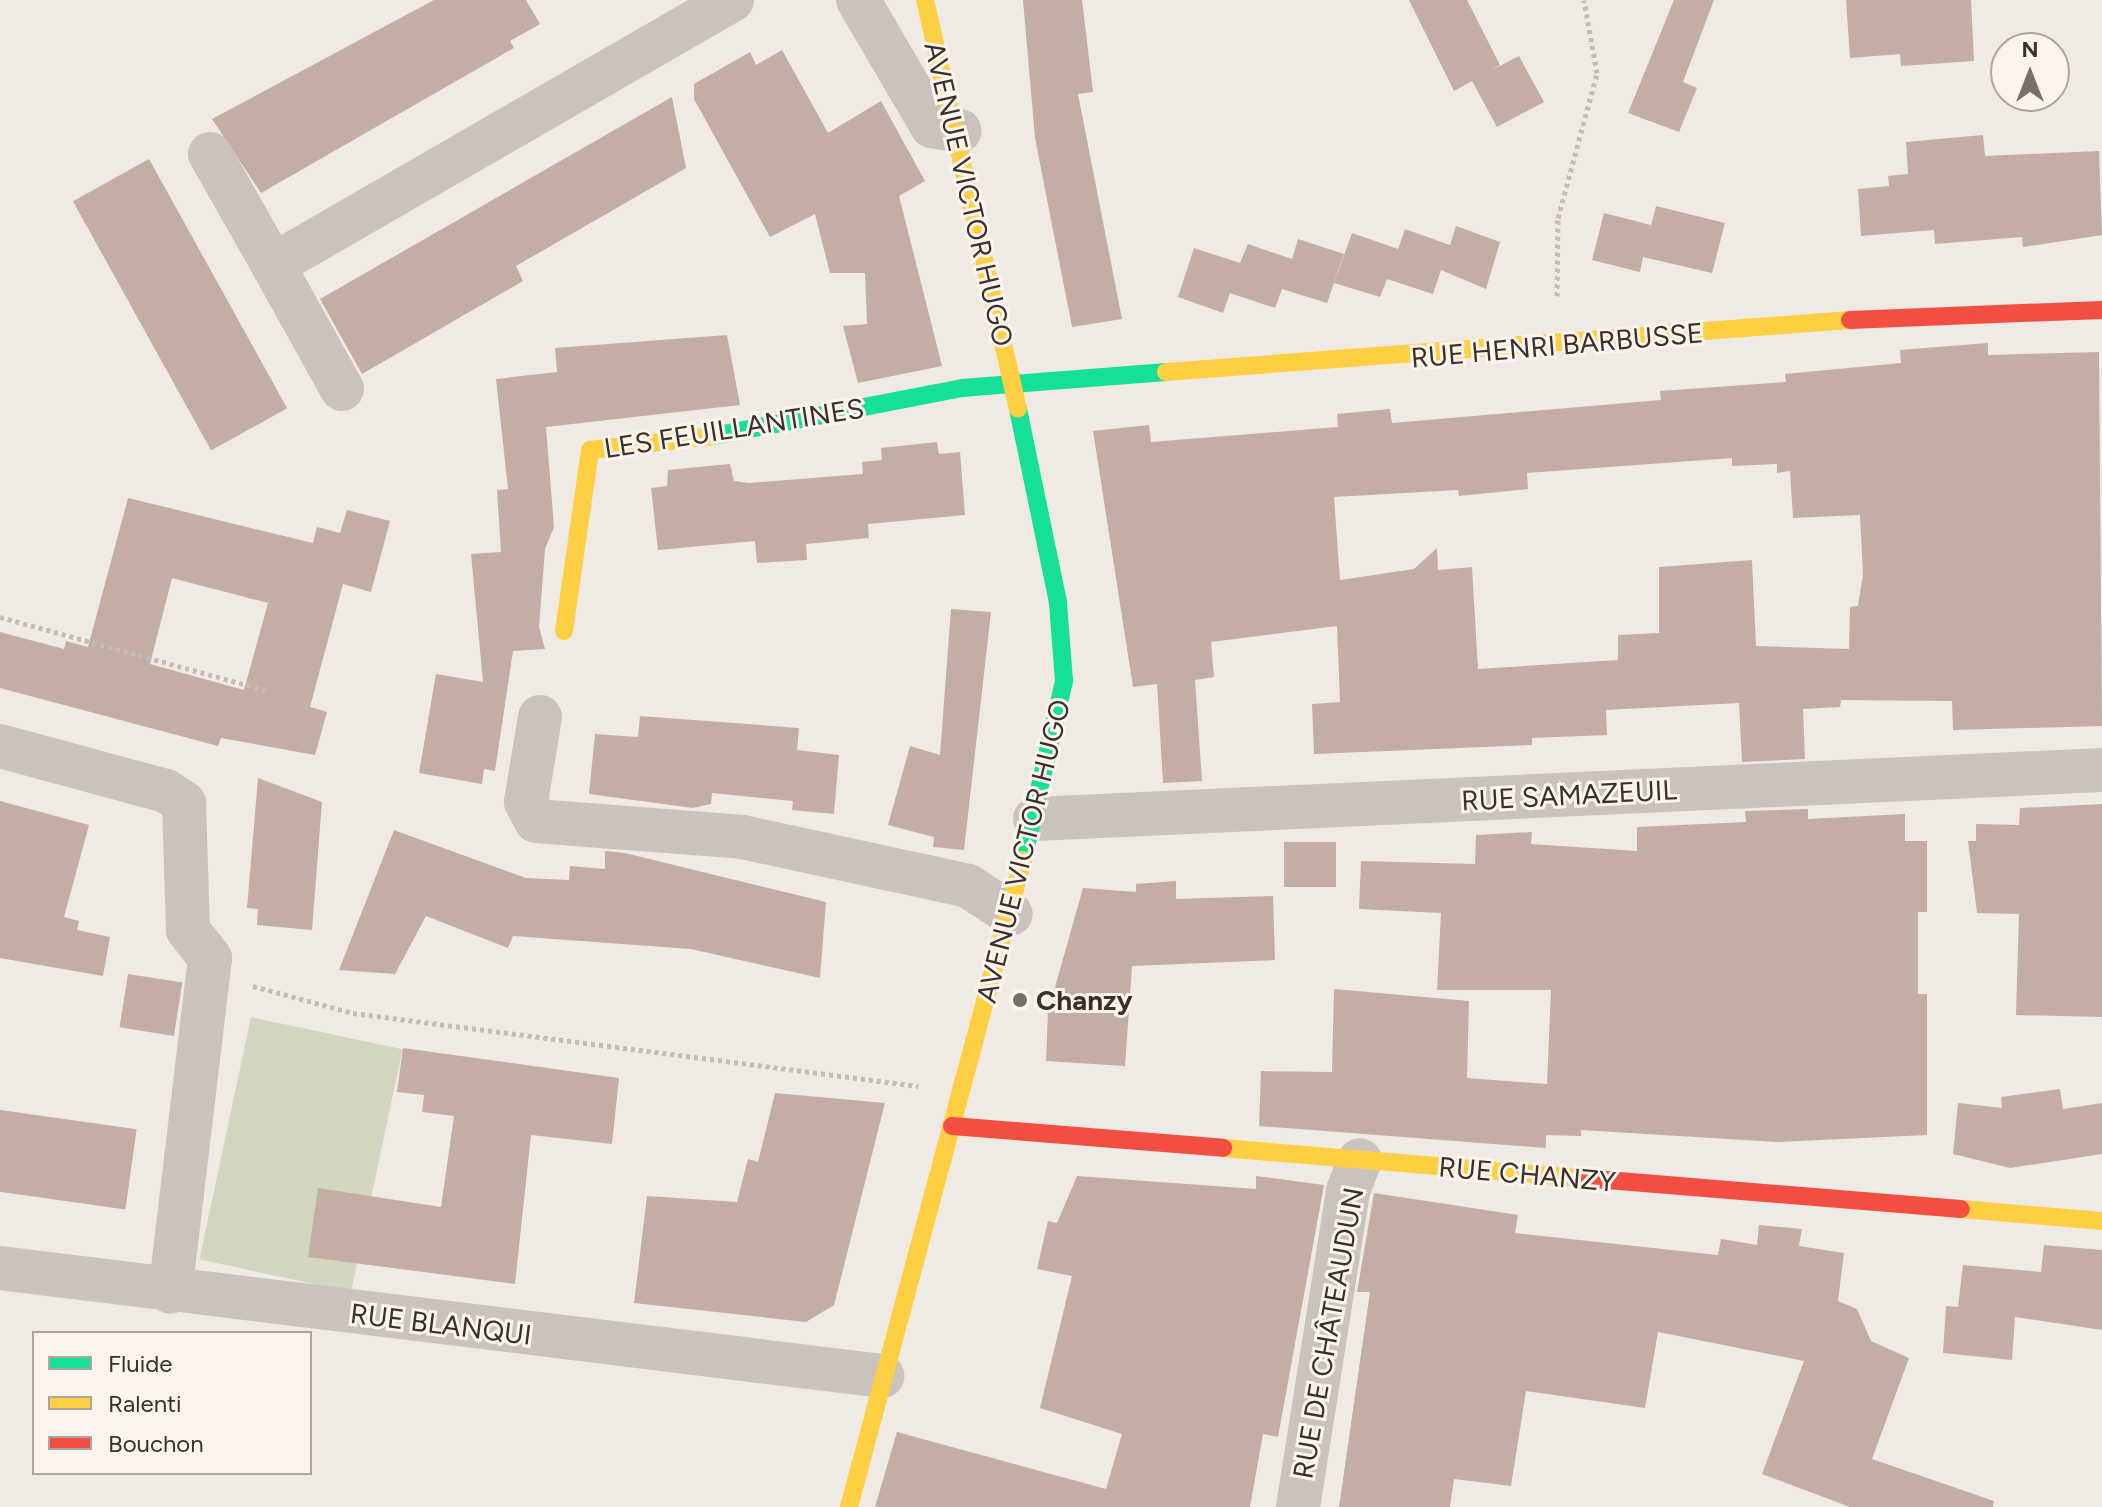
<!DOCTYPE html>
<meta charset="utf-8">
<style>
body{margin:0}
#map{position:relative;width:2102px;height:1507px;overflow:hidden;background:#f0eae4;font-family:Figtree,sans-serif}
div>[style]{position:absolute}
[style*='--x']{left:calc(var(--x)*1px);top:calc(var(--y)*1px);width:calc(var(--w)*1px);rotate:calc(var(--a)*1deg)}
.green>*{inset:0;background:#d2d6be;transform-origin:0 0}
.building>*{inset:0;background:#c4ada5;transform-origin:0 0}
.path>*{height:5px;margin-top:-2.5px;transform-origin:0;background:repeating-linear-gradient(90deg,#c2bbb6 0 4px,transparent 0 8px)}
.street>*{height:44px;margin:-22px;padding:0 22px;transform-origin:22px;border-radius:22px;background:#cac2bd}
.fast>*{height:18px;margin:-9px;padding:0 9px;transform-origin:9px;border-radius:9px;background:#16e098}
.slow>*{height:18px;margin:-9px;padding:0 9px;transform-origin:9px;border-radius:9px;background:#ffcf43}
.jam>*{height:18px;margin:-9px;padding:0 9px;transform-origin:9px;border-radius:9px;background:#f24e42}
.dots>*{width:22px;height:22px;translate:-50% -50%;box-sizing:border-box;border:4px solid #fbf4ed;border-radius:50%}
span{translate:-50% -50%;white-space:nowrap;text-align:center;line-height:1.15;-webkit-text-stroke:6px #fbf4ed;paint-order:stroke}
.street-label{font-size:28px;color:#3b2f2a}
.poi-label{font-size:28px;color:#3b2f2a;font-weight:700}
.left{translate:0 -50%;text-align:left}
.legend{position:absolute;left:32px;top:1331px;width:280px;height:144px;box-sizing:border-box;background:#fbf4ed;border:2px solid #aea59f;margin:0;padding:10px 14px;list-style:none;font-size:24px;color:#3b2f2a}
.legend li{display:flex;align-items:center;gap:16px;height:40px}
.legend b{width:40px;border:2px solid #aea59f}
.north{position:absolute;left:1990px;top:32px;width:80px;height:80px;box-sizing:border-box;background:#fbf4ed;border:2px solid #aea59f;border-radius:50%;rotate:0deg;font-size:22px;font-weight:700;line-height:32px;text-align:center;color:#3b2f2a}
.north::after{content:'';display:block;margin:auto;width:28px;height:36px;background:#7a706b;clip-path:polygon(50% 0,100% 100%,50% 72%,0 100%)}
</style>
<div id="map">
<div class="green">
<i style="left:251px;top:1017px;width:155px;height:248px;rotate:12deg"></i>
</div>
<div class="building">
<i style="clip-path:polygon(434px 0,526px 0,540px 24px,510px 41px,514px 48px,261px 193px,212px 119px)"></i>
<i style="clip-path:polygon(1023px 0,1082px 0,1093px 92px,1078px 94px,1122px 319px,1072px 327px,1035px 138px)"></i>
<i style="clip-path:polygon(1409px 0,1467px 0,1500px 65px,1490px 71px,1519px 56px,1544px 102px,1497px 127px,1472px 81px,1454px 91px)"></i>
<i style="clip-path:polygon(1674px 0,1714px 0,1683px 82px,1697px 88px,1679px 132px,1628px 113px)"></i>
<i style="clip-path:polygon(1846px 0,1971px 0,1974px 61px,1901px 66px,1900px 54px,1850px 58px)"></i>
<i style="clip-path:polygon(782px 50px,828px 133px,881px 101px,925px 181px,899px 196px,942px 366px,858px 383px,843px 326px,867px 324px,865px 273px,830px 273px,815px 214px,770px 237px,694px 99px,694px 84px,750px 52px,756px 65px)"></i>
<i style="clip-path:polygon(672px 97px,686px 168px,516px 266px,523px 281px,362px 374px,320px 299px)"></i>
<i style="clip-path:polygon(1983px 135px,1985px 156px,2099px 151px,2102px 235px,2023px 247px,2022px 237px,1935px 244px,1934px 230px,1861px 236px,1858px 189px,1889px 186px,1888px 176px,1908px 174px,1906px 142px)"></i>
<i style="left:149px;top:159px;width:285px;height:87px;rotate:61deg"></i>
<i style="clip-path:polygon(1656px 206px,1725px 223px,1712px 273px,1643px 257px,1640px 272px,1592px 260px,1604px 213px,1651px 225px,1649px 234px)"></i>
<i style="clip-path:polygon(1456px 226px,1500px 242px,1486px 289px,1441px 270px,1433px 294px,1387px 279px,1380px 297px,1334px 283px,1352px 233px,1398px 249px,1405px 229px,1450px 245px)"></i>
<i style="clip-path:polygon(1298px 239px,1344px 254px,1327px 303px,1282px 289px,1275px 308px,1230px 293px,1223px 313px,1178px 297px,1194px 248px,1240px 263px,1248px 244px,1292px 259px)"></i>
<i style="clip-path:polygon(727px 335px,740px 405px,546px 427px,554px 527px,545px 549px,539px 627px,545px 649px,513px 651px,495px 771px,484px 769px,482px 784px,419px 773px,436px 674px,483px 682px,471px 554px,501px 552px,497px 490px,508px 489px,496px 379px,557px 372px,555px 348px)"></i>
<i style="clip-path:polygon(evenodd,1988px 343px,1988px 355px,2099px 352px,2102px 726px,1953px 730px,1952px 701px,1841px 700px,1840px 707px,1803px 709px,1805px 759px,1742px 762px,1739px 703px,1606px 710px,1607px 735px,1532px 738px,1532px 745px,1314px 754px,1312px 704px,1340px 702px,1337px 626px,1211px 642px,1214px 677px,1195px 680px,1202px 781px,1163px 783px,1157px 684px,1133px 687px,1093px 431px,1149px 425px,1151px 442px,1338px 427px,1337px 414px,1390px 409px,1392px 423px,1661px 400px,1660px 391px,1786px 382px,1785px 374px,1901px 363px,1900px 350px,1988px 343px,1732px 458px,1732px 466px,1777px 464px,1777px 473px,1790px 471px,1793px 518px,1860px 515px,1863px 574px,1858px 606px,1850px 607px,1849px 649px,1756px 646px,1752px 560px,1659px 567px,1659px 633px,1618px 635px,1618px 660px,1478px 669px,1472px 567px,1438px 570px,1437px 548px,1414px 569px,1340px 580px,1334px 497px,1458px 490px,1459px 496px,1528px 489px,1527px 473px,1732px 458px)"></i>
<i style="clip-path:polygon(937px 442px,939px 454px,960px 452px,965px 515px,868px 524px,869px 538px,806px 544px,807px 560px,757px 563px,755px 541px,658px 550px,651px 488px,667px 486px,668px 470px,730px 464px,734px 481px,749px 483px,863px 474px,862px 462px,882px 460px,881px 448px)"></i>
<i style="clip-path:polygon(evenodd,128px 498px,313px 543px,317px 527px,340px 533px,347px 510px,390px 521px,371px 592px,343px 584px,310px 707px,327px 712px,315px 755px,221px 738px,218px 746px,0 688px,0 632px,64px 649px,66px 641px,88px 647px,128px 498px,172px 578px,268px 603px,244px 690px,150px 664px,172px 578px)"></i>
<i style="clip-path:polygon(951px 609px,991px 612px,964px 850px,933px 847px,934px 837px,888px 825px,910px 746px,940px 755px)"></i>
<i style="clip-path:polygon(640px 716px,799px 728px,797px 750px,839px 755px,834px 814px,792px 810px,793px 801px,712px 793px,711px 804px,693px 808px,589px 794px,595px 734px,638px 737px)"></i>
<i style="clip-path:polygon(258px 778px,322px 802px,312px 930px,257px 925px,258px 909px,247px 908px)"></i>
<i style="clip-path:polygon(0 801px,89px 825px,64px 917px,79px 921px,77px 930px,110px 937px,103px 976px,0 958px)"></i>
<i style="clip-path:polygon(2102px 804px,2102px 1017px,2016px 1015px,2019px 914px,1977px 913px,1968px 841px,1976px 841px,1976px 824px,2019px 825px,2020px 808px)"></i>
<i style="clip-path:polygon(1808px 809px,1808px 819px,1905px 814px,1905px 841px,1927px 841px,1927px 912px,1918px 912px,1918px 994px,1927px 994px,1927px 1135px,1777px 1142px,1581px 1130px,1581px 1136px,1546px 1135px,1546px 1148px,1259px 1126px,1261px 1071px,1332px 1072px,1334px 989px,1469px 1001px,1467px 1078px,1547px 1084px,1551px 990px,1437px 990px,1441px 913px,1359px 909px,1361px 861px,1475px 864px,1476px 835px,1532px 832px,1531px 844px,1637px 851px,1637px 827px,1746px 822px,1745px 811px)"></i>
<i style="clip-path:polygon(394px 830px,526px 878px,569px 880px,570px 866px,605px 869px,605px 851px,625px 853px,826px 902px,820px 978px,691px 949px,513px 936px,508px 948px,426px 916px,395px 974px,339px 970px)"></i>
<i style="left:1336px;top:842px;width:45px;height:52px;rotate:90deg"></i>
<i style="clip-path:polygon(1176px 881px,1176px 899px,1273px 896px,1275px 960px,1132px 966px,1125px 1066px,1046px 1061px,1048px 1012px,1083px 888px,1136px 892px,1136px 884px)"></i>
<i style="left:128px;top:974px;width:55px;height:54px;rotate:9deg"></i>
<i style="clip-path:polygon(403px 1048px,619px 1078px,612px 1144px,531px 1135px,515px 1284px,308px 1257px,318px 1188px,441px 1207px,454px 1116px,422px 1112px,424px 1095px,397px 1092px)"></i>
<i style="clip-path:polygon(2060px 1089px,2063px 1109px,2102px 1103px,2102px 1154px,2010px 1168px,1953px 1154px,1958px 1103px,2002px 1108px,2001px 1097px)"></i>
<i style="clip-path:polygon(775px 1093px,885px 1103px,834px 1305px,806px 1322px,634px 1303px,647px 1196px,737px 1202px,748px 1159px,758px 1162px)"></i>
<i style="left:0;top:1110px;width:138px;height:81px;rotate:8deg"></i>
<i style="clip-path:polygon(1077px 1176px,1256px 1189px,1256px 1176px,1324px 1185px,1278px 1437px,1263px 1434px,1250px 1507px,875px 1507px,897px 1432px,1106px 1489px,1122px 1434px,1040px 1408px,1072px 1276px,1037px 1269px,1048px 1221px,1057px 1223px)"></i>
<i style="clip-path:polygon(1374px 1193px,1518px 1215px,1515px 1233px,1718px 1255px,1721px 1239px,1757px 1245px,1759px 1225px,1802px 1229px,1799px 1246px,1844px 1253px,1838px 1301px,1857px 1309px,1871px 1341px,1909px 1358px,1872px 1459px,1994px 1501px,1993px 1507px,1850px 1507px,1762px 1474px,1804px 1361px,1658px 1332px,1645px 1408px,1526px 1391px,1511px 1486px,1454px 1479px,1450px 1507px,1339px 1507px,1370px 1292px,1357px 1292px)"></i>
<i style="clip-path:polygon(2044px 1245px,2102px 1250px,2102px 1330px,2015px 1317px,2012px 1360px,1943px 1353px,1946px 1306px,1958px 1307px,1963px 1265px,2041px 1272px)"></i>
</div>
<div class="path">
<i style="--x:1557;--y:296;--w:78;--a:-89.3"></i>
<i style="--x:1558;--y:218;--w:150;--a:-74.9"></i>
<i style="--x:1597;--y:73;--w:74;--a:-100.1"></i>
<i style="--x:0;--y:617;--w:275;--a:15.4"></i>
<i style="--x:253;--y:986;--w:104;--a:15.1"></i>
<i style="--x:353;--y:1013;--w:570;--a:7.36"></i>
</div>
<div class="street">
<i style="--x:858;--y:0;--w:146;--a:59.6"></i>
<i style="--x:932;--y:126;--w:28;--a:10"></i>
<i style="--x:210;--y:154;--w:128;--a:60.4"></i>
<i style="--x:342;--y:389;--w:142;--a:-119.1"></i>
<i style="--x:273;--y:265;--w:530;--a:-30"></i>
<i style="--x:540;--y:717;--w:86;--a:99.4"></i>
<i style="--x:526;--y:802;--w:21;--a:62"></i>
<i style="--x:536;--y:821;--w:207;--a:4.4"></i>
<i style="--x:742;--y:837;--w:231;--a:12.2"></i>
<i style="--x:968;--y:886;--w:51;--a:33.1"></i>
<i style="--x:0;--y:746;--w:172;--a:15.2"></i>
<i style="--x:166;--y:791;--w:22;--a:34"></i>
<i style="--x:184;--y:803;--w:127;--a:88.2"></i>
<i style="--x:188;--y:930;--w:36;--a:52"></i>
<i style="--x:210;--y:958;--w:336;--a:96.8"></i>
<i style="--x:1035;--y:819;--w:1068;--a:-2.63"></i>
<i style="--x:0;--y:1268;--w:889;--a:6.98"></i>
<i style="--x:1298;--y:1507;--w:320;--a:-81"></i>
<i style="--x:1348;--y:1191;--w:33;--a:-69"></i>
</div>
<div class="fast">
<i style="--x:1018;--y:409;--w:198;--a:78.3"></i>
<i style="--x:1058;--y:603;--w:78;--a:85.6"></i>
<i style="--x:1064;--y:681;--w:184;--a:102.9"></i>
<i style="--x:713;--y:436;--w:254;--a:-10.9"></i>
<i style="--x:962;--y:388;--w:205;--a:-4.5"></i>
</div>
<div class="slow">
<i style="--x:925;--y:0;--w:419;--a:77.2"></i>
<i style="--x:1166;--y:372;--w:686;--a:-4.35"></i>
<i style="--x:564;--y:631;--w:183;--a:-81.8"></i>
<i style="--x:590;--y:450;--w:124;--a:-6.5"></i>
<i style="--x:1223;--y:1148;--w:361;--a:4.8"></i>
<i style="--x:1961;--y:1209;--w:142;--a:4.9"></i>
<i style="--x:849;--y:1507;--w:670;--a:-74.95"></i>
</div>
<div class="jam">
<i style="--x:1850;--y:320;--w:252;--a:-2.3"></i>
<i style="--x:952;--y:1126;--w:272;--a:4.6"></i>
<i style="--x:1583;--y:1178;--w:379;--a:4.7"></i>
</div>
<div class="dots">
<i style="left:1020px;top:1000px;background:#7a706b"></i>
</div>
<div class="street-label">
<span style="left:969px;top:194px;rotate:77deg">AVENUE VICTOR HUGO</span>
<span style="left:1557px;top:345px;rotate:-5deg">RUE HENRI BARBUSSE</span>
<span style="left:734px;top:428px;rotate:-9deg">LES FEUILLANTINES</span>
<span style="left:1569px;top:795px;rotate:-3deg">RUE SAMAZEUIL</span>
<span style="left:1023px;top:851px;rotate:-76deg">AVENUE VICTOR HUGO</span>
<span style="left:1527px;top:1174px;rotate:5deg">RUE CHANZY</span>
<span style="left:441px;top:1324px;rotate:7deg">RUE BLANQUI</span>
<span style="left:1328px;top:1333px;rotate:-80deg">RUE DE CHÂTEAUDUN</span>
</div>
<div class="poi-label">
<span class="left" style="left:1036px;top:1000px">Chanzy</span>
</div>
<ul class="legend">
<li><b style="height:10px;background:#16e098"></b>Fluide</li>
<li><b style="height:10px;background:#ffcf43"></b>Ralenti</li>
<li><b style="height:10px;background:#f24e42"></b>Bouchon</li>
</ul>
<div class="north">N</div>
</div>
